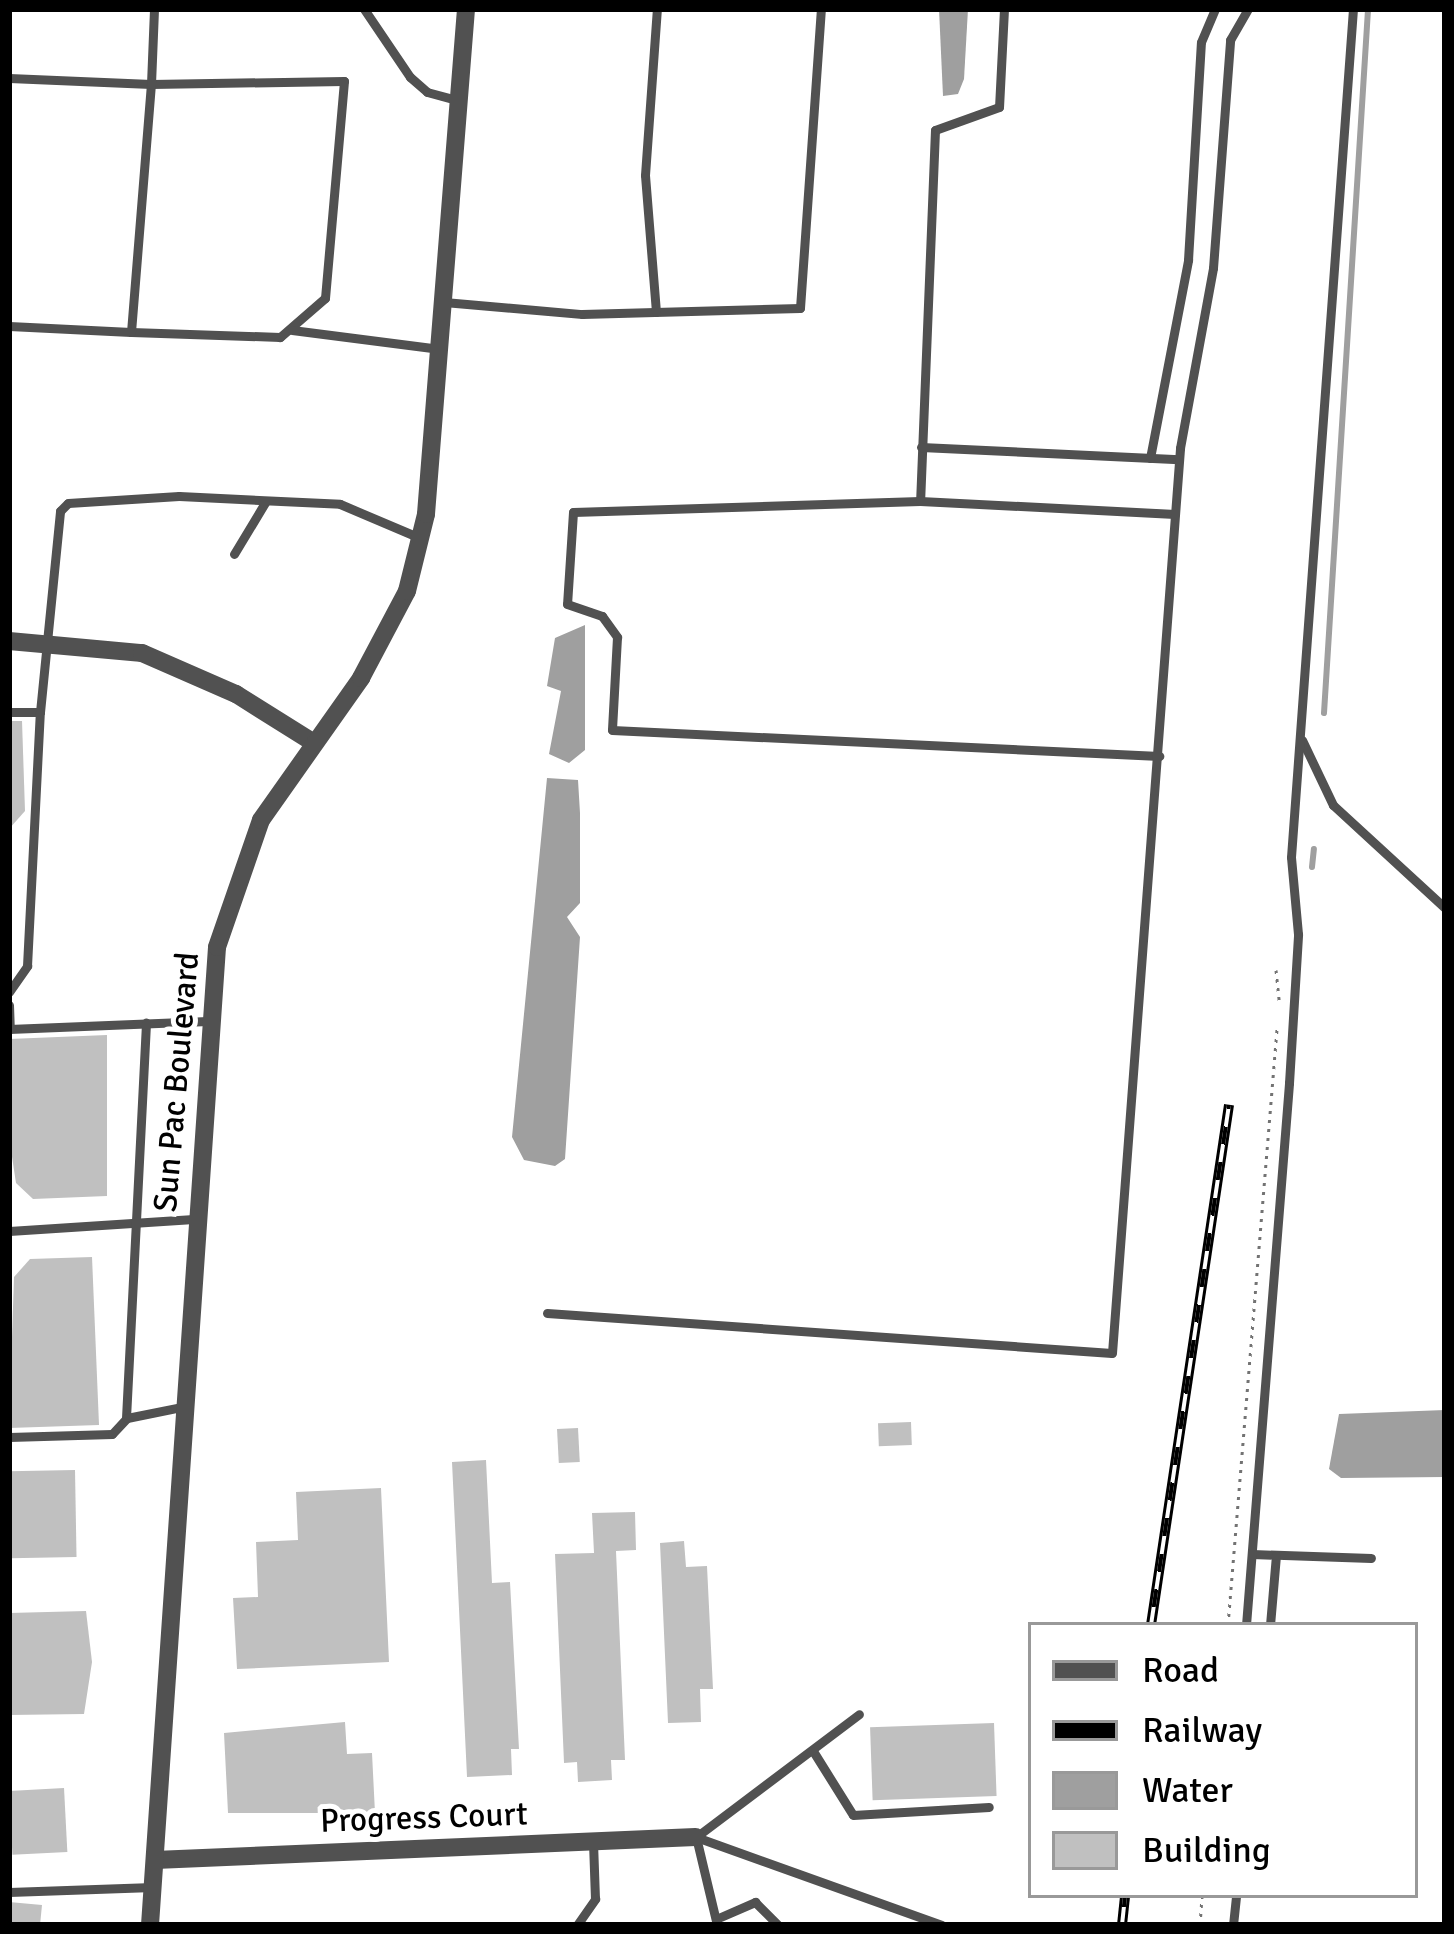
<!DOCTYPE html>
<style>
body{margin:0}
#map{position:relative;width:1454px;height:1934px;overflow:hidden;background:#fff;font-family:Signika,sans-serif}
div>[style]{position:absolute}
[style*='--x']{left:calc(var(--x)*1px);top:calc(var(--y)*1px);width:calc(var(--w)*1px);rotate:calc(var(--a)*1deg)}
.water>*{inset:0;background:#9f9f9f}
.stream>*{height:6px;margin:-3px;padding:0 3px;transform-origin:3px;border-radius:3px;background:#9f9f9f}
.building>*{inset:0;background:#c0c0c0;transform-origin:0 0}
.path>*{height:3px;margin-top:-1.5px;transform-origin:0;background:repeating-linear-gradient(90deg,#737373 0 3px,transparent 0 9px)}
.lane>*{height:9px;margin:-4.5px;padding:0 4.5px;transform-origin:4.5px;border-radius:4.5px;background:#515151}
.street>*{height:18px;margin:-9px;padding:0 9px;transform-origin:9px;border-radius:9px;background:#515151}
.rail>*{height:10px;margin-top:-5px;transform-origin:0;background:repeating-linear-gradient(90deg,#fff 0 18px,#000 0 36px);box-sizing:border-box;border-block:3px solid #000}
span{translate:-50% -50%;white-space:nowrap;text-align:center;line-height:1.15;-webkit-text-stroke:10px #fff;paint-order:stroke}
.street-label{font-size:33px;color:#000}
.frame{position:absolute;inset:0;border:12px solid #000;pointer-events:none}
.legend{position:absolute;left:1028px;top:1622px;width:390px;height:276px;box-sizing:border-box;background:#fff;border:3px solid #999;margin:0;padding:15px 21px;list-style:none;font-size:36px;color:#000}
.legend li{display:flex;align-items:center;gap:24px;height:60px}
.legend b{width:60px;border:3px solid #999}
</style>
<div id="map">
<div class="water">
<i style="clip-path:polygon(939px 9px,968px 9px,964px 79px,958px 94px,943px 96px)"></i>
<i style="clip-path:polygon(585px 625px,585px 750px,569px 763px,549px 754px,561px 691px,547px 686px,555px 638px)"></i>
<i style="clip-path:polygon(547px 778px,578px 780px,580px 813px,580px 903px,567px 917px,580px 937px,565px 1159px,555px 1166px,524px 1160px,512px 1137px)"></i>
<i style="clip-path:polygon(1445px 1410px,1445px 1477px,1341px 1478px,1329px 1469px,1339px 1414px)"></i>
</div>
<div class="stream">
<i style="--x:1324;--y:713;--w:705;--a:-86.42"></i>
<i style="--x:1312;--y:867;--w:18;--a:-84"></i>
</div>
<div class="building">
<i style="clip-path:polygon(9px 721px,22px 721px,25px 811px,9px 829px)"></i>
<i style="clip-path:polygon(107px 1035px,107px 1196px,33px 1199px,16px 1183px,9px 1137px,9px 1039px)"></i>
<i style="clip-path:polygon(92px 1257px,99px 1425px,9px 1428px,14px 1277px,30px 1259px)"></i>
<i style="left:911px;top:1422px;width:23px;height:33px;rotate:88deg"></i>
<i style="left:578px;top:1428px;width:34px;height:21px;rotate:87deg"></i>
<i style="clip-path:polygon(486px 1460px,492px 1583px,510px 1582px,519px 1749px,511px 1749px,512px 1775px,467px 1777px,452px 1462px)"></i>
<i style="left:75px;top:1470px;width:87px;height:66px;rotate:89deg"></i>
<i style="clip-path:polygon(381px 1488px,389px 1662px,237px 1669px,233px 1598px,258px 1597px,256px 1542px,298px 1540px,296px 1492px)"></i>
<i style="clip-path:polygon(635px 1512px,636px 1550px,616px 1551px,625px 1760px,611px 1760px,612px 1780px,578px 1782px,577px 1762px,564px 1763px,555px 1554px,594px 1553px,592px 1513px)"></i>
<i style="clip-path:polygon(684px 1541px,686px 1567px,707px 1566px,713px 1689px,700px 1689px,701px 1722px,668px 1723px,660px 1543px)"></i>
<i style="clip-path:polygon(86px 1611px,92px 1662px,84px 1714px,9px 1715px,9px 1613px)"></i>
<i style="clip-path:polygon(345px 1722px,347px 1754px,372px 1753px,375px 1813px,228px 1813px,224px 1733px)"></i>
<i style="left:994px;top:1723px;width:73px;height:124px;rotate:88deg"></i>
<i style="left:64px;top:1788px;width:64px;height:55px;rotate:87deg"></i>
<i style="clip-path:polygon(9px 1902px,42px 1905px,40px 1925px,9px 1925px)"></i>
</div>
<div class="path">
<i style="--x:1276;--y:970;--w:31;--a:84"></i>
<i style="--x:1228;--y:1625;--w:598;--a:-85.3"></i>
<i style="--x:1200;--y:1925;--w:30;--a:-86"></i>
</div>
<div class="lane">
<i style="--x:364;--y:9;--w:82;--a:55.9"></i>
<i style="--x:410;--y:77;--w:23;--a:41"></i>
<i style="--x:427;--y:92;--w:34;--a:15"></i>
<i style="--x:1004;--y:9;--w:98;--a:92.9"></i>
<i style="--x:999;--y:107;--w:68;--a:160.2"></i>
<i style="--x:935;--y:130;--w:371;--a:92.3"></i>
<i style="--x:920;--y:501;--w:347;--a:178.2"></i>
<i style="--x:573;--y:512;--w:92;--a:93.7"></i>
<i style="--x:567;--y:604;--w:37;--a:19"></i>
<i style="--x:602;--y:616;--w:26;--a:54"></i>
<i style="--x:617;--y:637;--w:93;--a:93.1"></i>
<i style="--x:612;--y:730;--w:548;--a:2.72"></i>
<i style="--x:9;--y:78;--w:142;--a:2.4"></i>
<i style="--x:151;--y:84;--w:193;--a:-0.9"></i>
<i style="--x:344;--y:81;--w:218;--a:95"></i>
<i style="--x:325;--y:298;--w:60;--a:139.1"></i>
<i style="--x:280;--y:337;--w:149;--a:-178.1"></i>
<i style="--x:131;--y:332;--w:249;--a:-85.4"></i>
<i style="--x:151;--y:84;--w:75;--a:-87.7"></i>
<i style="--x:444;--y:302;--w:139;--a:5"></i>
<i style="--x:582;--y:314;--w:218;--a:-1.6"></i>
<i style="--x:800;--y:308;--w:300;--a:-86"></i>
<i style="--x:656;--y:312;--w:137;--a:-94.6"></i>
<i style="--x:645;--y:175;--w:166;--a:-85.9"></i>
<i style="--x:9;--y:326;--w:122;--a:2.8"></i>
<i style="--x:292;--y:330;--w:149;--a:7.3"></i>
<i style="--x:921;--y:447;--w:258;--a:2.7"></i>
<i style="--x:1150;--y:458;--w:202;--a:-79.1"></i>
<i style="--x:1188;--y:260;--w:218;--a:-86.6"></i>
<i style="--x:1201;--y:42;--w:36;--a:-67"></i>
<i style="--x:920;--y:501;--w:255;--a:2.9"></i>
<i style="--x:234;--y:554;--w:62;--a:-58.9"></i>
<i style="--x:9;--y:712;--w:31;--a:0"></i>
<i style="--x:40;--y:712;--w:202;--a:-84.3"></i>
<i style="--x:60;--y:511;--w:11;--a:-45"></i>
<i style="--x:68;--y:503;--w:111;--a:-3.6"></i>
<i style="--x:179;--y:496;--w:161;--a:2.8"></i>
<i style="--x:340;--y:504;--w:87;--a:23"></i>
<i style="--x:1302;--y:740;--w:72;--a:64.5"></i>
<i style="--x:1333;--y:805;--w:152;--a:42.6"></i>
<i style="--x:9;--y:992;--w:32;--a:-55"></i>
<i style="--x:27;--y:966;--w:254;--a:-87.1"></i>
<i style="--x:9;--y:1005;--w:24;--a:88"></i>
<i style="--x:9;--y:1029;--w:199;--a:-2.3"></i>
<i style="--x:9;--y:1231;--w:185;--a:-3.7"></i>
<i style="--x:547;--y:1313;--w:566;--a:4.05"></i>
<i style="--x:1112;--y:1353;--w:908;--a:-85.7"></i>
<i style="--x:1180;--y:448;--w:183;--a:-79.6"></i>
<i style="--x:1213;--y:268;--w:229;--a:-85.7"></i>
<i style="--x:1230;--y:40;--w:36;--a:-60"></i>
<i style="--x:126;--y:1418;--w:396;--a:-87.1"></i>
<i style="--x:9;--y:1437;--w:103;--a:-1.7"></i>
<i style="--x:112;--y:1434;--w:22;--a:-47"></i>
<i style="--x:127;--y:1418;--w:55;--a:-11.5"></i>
<i style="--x:1252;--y:1554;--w:119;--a:1.9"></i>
<i style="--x:1246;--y:1625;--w:544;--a:-85.46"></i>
<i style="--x:1289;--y:1083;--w:149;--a:-86.5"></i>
<i style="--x:1298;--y:934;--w:77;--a:-95.2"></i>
<i style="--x:1291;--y:857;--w:850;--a:-85.82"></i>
<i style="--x:1270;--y:1625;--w:70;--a:-85.1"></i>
<i style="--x:813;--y:1751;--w:75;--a:58"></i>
<i style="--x:853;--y:1815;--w:136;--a:-3.4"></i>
<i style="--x:696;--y:1837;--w:261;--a:19.7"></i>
<i style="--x:696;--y:1837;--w:204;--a:-37"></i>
<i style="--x:696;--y:1837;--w:90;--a:76.6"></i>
<i style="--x:9;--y:1892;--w:144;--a:-2"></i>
<i style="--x:716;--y:1919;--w:43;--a:-23.6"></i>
<i style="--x:755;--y:1902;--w:33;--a:45"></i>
<i style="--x:577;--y:1925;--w:32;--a:-55"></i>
<i style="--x:595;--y:1899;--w:57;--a:-92"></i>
<i style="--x:1233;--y:1925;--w:30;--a:-84"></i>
</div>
<div class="street">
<i style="--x:9;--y:641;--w:134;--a:5.2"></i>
<i style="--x:142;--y:653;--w:103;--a:23.6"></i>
<i style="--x:236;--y:694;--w:92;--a:32.1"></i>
<i style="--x:155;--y:1860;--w:541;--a:-2.43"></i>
<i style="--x:150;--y:1925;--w:980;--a:-86.08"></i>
<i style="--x:217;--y:947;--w:134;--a:-70.9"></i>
<i style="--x:261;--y:820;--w:174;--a:-54.8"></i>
<i style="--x:361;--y:678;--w:98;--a:-62.1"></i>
<i style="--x:407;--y:591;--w:79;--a:-76.1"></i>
<i style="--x:426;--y:514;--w:507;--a:-85.47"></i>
</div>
<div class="rail">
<i style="--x:1151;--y:1625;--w:526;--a:-81.47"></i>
<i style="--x:1122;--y:1925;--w:30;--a:-84"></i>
</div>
<div class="street-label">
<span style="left:177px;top:1082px;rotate:-85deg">Sun Pac Boulevard</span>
<span style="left:424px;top:1818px;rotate:-2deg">Progress Court</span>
</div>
<div class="frame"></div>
<ul class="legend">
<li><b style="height:15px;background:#515151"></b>Road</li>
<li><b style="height:15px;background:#000"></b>Railway</li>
<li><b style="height:33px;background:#9f9f9f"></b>Water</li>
<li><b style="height:33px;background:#c0c0c0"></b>Building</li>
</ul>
</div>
